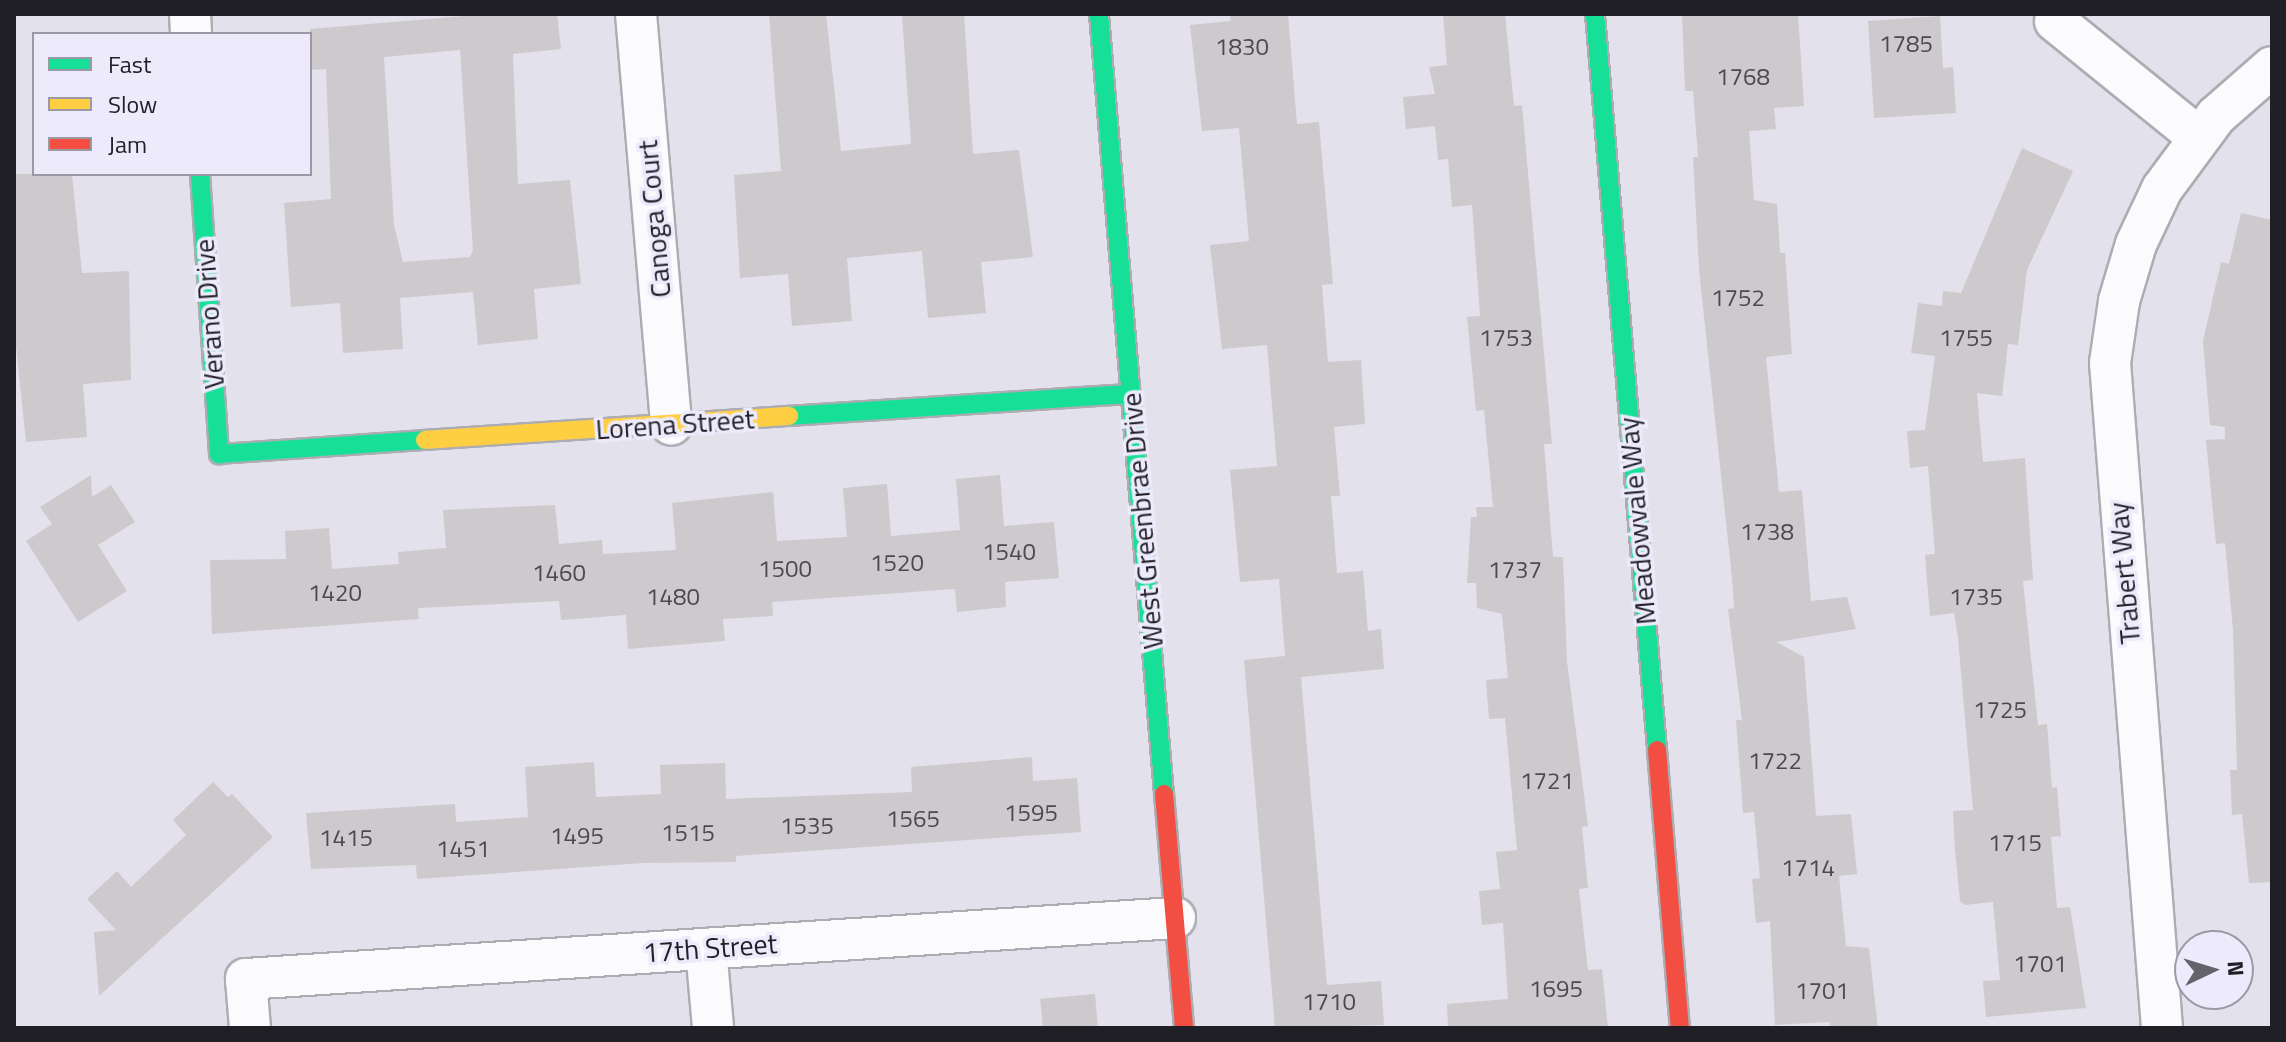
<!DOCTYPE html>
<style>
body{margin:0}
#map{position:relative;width:2286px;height:1042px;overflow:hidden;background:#e3e1eb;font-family:"Titillium Web",sans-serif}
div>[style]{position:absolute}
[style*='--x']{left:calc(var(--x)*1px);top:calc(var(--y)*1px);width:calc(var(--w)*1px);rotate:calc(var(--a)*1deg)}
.building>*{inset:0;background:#cec9cd;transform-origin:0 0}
.roads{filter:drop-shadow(2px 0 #adacb3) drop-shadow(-2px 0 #adacb3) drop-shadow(0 2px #adacb3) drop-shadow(0 -2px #adacb3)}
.street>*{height:40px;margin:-20px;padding:0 20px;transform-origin:20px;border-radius:20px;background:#fbfafc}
.fast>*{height:18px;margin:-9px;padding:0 9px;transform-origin:9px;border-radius:9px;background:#16e098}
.slow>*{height:18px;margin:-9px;padding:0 9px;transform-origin:9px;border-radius:9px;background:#ffcf43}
.jam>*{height:18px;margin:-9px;padding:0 9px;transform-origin:9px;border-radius:9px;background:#f24e42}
span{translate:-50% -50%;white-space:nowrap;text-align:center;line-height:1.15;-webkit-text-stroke:7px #edeafc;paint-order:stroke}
.number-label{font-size:24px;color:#4c4a50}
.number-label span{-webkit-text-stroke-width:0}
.street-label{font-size:28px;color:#201f26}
.frame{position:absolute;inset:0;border:16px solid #201f26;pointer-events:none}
.legend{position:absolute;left:32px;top:32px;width:280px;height:144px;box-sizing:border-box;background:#edeafc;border:2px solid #9b99a6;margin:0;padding:10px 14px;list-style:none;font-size:24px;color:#201f26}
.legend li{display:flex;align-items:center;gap:16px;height:40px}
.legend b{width:40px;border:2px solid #9b99a6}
.north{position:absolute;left:2174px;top:930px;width:80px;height:80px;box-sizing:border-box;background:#edeafc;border:2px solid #9b99a6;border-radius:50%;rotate:86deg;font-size:22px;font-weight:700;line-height:32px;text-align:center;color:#201f26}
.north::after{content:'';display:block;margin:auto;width:28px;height:36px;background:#64636b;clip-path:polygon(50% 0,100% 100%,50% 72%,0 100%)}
</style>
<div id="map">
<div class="building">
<i style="clip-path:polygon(evenodd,488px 14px,557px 14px,561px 49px,513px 54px,518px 184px,570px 180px,581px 284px,534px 289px,538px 339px,478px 345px,473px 292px,400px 298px,403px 349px,343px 353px,340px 303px,291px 307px,284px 203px,331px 199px,326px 69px,310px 70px,310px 29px,488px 14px,460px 50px,473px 250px,470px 257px,403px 262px,394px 225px,384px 57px,460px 50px)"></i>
<i style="clip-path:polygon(769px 14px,826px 14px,841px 151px,911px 144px,902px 14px,964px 14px,973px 154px,1019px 150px,1033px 257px,981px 262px,986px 313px,928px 318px,922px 251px,847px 258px,852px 321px,792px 326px,788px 274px,740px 278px,734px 175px,781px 171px)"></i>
<i style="clip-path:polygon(1230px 14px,1288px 14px,1297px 124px,1319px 122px,1333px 284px,1322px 285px,1328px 362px,1361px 360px,1365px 424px,1334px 427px,1340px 496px,1331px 496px,1337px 573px,1363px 571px,1368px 631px,1381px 629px,1384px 669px,1301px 677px,1327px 985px,1381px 981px,1384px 1025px,1275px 1028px,1244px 660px,1285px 656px,1279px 579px,1240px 582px,1230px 470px,1277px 466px,1267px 345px,1222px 349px,1210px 245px,1249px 241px,1239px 128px,1202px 131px,1190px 25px,1231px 21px)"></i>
<i style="clip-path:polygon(1443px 14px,1505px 14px,1514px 106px,1522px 105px,1552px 444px,1544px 444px,1553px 557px,1563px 557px,1567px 661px,1588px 826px,1582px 827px,1588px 888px,1579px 889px,1588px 970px,1602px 969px,1608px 1028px,1448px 1028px,1447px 1004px,1508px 999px,1503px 923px,1482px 925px,1479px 891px,1500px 889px,1496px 852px,1517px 850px,1505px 718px,1489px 719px,1486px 680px,1508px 678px,1502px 614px,1477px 608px,1476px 583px,1467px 583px,1471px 517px,1477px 517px,1476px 507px,1493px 507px,1484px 410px,1476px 411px,1467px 317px,1480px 316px,1472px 205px,1452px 207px,1448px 159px,1438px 160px,1435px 126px,1406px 129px,1403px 97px,1435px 94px,1429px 67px,1447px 65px)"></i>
<i style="clip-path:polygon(1682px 14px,1798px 14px,1804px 106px,1774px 108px,1776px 129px,1749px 131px,1754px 200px,1777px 204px,1780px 253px,1785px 253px,1792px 354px,1766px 357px,1779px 492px,1802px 490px,1811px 601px,1847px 597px,1856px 629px,1776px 642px,1804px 657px,1816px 816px,1851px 814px,1857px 874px,1839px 876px,1846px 946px,1869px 948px,1878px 1028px,1830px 1028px,1830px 1022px,1775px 1025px,1770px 921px,1756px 923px,1752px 879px,1760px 878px,1754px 812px,1743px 813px,1741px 785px,1736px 720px,1742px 720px,1728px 609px,1734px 608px,1732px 578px,1699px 270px,1693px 157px,1698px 157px,1693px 91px,1685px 91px)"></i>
<i style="clip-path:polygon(1940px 16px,1943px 68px,1953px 67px,1956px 113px,1874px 118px,1868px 21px)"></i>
<i style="clip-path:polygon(2022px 148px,2073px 171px,2027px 270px,2018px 345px,2008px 344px,2002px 396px,1977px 393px,1983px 462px,2025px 458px,2033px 580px,2023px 581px,2038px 725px,2047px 724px,2052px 788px,2057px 787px,2061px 836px,2051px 837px,2057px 908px,2070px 907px,2086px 1008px,1986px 1017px,1983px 981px,2000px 980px,1993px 902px,1965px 905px,1960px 901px,1955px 850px,1953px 811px,1973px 810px,1958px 638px,1954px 613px,1930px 616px,1925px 555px,1935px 554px,1928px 466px,1910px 468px,1907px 431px,1925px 430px,1935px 356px,1911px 353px,1918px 303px,1942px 306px,1943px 291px,1961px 293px)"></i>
<i style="clip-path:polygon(14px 174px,72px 174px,82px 273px,129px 271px,131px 380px,83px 384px,87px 437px,26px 442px,14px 327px)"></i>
<i style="clip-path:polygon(2241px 213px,2272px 220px,2272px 882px,2249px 883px,2242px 814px,2232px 815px,2230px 770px,2237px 770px,2233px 630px,2225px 543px,2216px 544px,2206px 440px,2225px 439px,2225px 427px,2210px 425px,2203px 341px,2221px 262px,2229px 264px)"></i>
<i style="clip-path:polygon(91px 475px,92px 497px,111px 485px,135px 522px,98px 545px,127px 591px,78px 622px,26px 541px,52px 524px,40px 507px)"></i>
<i style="clip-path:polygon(1000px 475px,1004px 526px,1054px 522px,1059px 578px,1005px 582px,1006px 607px,957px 612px,955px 589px,772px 602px,773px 616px,723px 619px,725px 641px,628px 649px,626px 615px,561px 620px,559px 601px,418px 608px,419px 619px,212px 634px,210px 560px,286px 559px,285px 531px,329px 528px,332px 569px,399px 564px,398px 552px,446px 548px,443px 510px,555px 505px,559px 544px,602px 540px,603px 554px,676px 550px,672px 503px,773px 492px,777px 541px,847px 537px,843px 488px,887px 484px,891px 536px,960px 530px,956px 479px)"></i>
<i style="clip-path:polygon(1032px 757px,1033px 781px,1077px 778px,1081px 832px,736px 856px,736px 862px,643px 863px,417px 879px,416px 865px,311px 869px,306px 813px,455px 804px,456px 822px,528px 817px,525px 767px,594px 762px,596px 797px,661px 794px,660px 765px,725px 763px,726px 799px,912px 792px,911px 767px)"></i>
<i style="clip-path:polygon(213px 782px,228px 797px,232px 794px,273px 837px,99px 996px,94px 932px,116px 930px,87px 899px,117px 871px,131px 887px,186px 835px,173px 820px)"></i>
<i style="left:1095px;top:994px;width:34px;height:55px;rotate:85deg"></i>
</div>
<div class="roads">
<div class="street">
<i style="--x:190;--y:14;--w:20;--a:87"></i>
<i style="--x:636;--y:14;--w:412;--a:85.1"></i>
<i style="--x:2055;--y:21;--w:184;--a:39"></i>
<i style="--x:706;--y:949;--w:79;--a:84.9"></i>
<i style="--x:250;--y:1028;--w:49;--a:-94.7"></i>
<i style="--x:246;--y:979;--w:931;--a:-3.76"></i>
<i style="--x:2162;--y:1028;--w:667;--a:-94.47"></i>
<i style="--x:2110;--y:363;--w:63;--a:-81.7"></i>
<i style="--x:2119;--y:301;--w:59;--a:-73.4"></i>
<i style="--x:2136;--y:244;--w:61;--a:-64.7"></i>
<i style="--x:2162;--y:189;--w:91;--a:-53.5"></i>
<i style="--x:2216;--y:116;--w:74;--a:-41.2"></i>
</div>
<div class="fast">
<i style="--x:1099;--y:14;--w:783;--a:85.24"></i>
<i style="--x:1595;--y:14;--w:739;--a:85.18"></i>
<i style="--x:200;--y:174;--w:281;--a:86.1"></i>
<i style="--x:219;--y:454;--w:206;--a:-3.9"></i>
<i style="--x:789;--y:416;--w:343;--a:-3.7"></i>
</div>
<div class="slow">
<i style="--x:425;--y:440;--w:365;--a:-3.8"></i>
</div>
<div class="jam">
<i style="--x:1657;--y:750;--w:279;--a:85.3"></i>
<i style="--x:1164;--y:794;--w:235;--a:85.1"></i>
</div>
</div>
<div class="number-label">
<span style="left:1906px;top:44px">1785</span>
<span style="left:1242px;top:47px">1830</span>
<span style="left:1743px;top:77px">1768</span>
<span style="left:1738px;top:298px">1752</span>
<span style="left:1506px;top:338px">1753</span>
<span style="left:1966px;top:338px">1755</span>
<span style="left:1767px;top:532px">1738</span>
<span style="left:1009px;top:552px">1540</span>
<span style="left:897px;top:563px">1520</span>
<span style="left:785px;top:569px">1500</span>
<span style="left:1515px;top:570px">1737</span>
<span style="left:559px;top:573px">1460</span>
<span style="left:335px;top:593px">1420</span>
<span style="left:673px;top:597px">1480</span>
<span style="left:1976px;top:597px">1735</span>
<span style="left:2000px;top:710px">1725</span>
<span style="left:1775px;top:761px">1722</span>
<span style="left:1547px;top:781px">1721</span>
<span style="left:1031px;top:813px">1595</span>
<span style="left:913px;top:819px">1565</span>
<span style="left:807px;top:826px">1535</span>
<span style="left:688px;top:833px">1515</span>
<span style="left:577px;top:836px">1495</span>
<span style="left:346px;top:838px">1415</span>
<span style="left:2015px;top:843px">1715</span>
<span style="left:463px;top:849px">1451</span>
<span style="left:1808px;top:868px">1714</span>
<span style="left:2040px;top:964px">1701</span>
<span style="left:1556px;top:989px">1695</span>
<span style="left:1822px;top:991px">1701</span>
<span style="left:1329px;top:1002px">1710</span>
</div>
<div class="street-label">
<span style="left:654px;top:219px;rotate:-95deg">Canoga Court</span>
<span style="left:209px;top:314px;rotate:-94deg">Verano Drive</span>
<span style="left:675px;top:424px;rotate:-4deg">Lorena Street</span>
<span style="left:1142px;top:521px;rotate:-95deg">West Greenbrae Drive</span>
<span style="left:1637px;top:521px;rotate:-95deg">Meadowvale Way</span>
<span style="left:2124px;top:573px;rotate:-95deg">Trabert Way</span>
<span style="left:710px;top:948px;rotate:-4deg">17th Street</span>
</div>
<div class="frame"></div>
<ul class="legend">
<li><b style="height:10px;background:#16e098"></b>Fast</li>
<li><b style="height:10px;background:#ffcf43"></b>Slow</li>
<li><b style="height:10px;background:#f24e42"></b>Jam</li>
</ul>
<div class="north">N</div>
</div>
